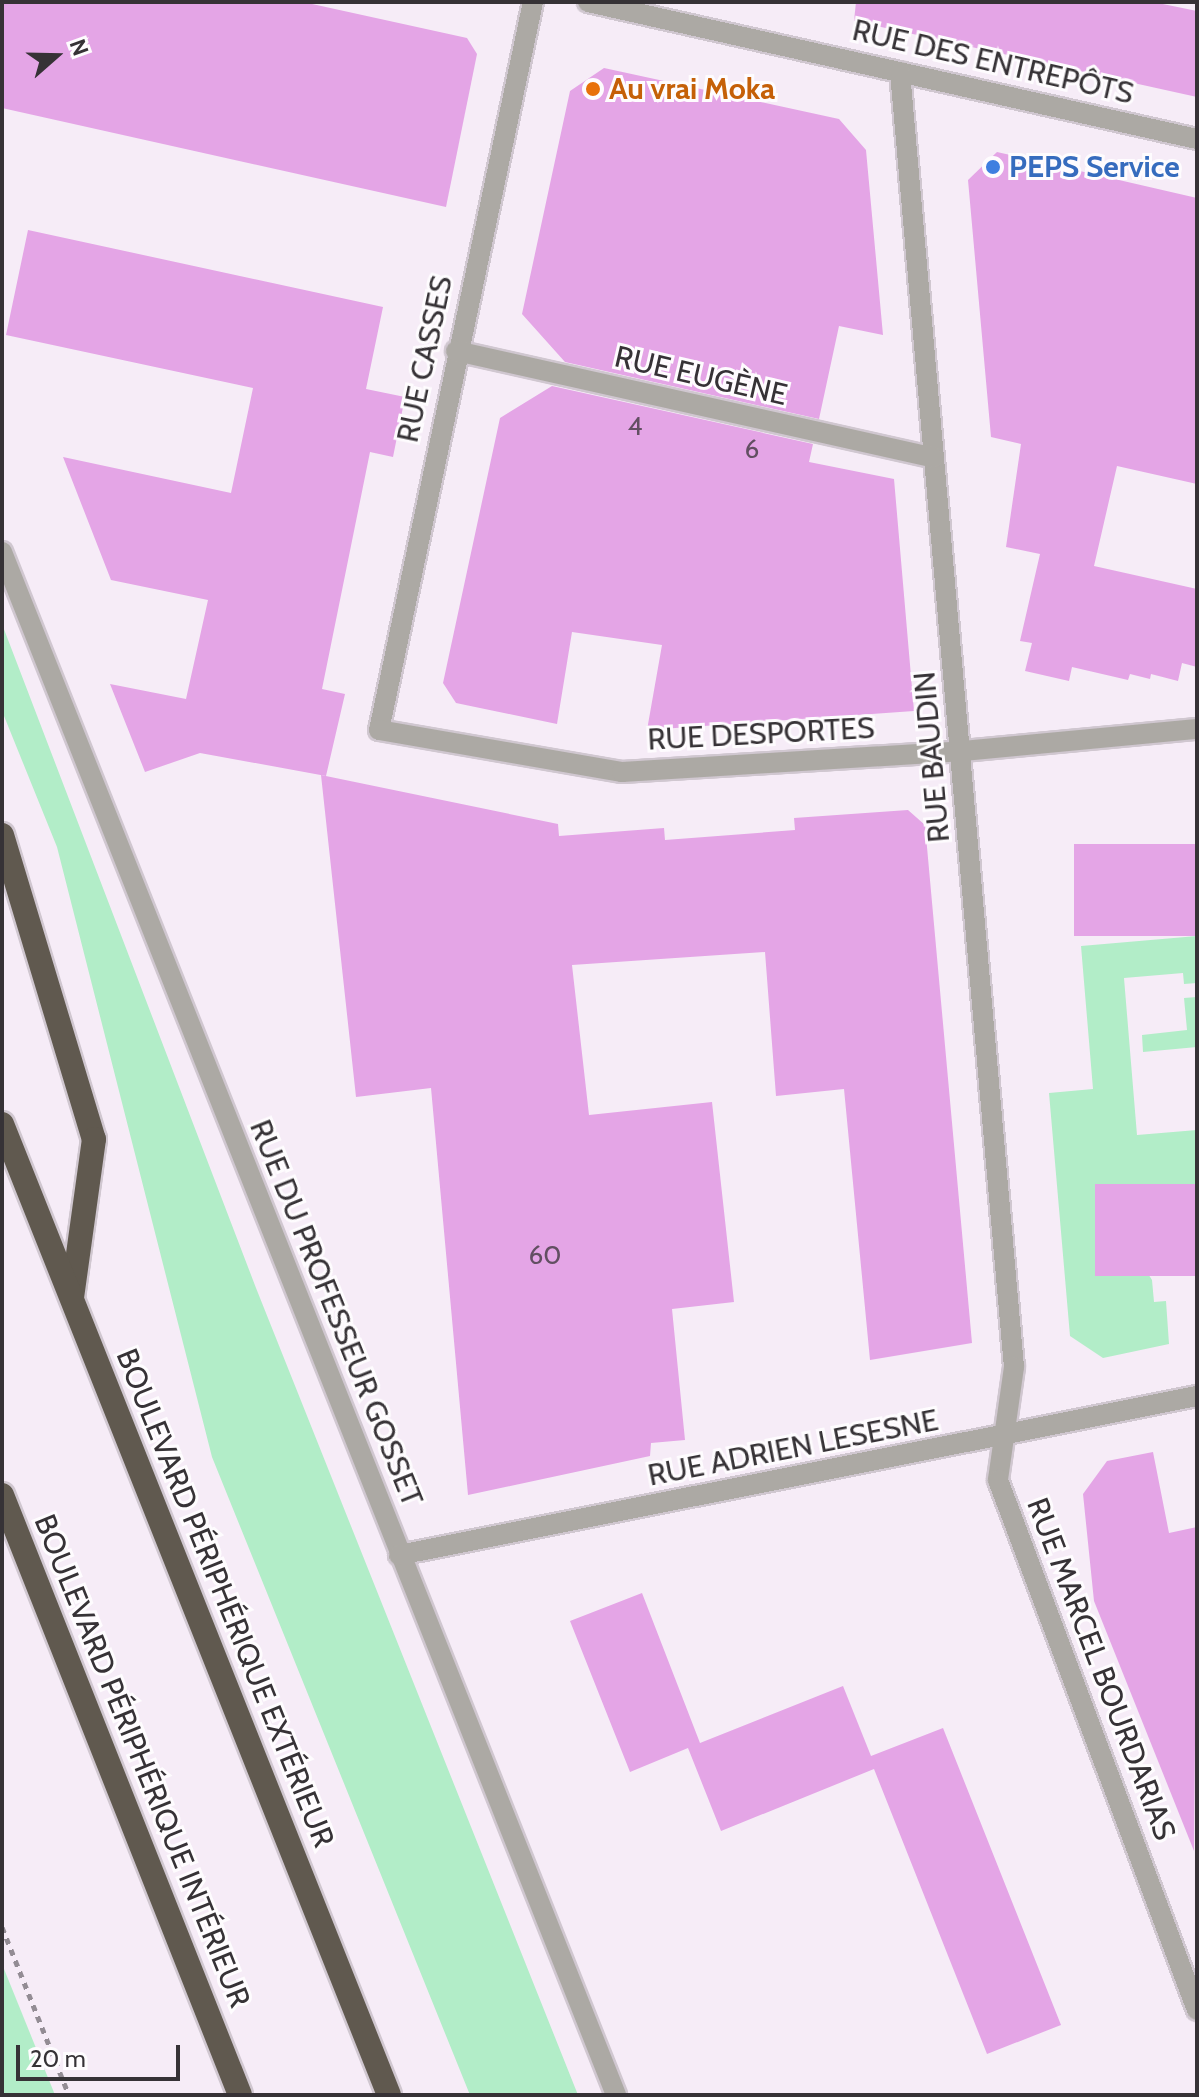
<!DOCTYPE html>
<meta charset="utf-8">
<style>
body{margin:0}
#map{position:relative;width:1199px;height:2097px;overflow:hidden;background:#f6ecf7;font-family:Cabin,sans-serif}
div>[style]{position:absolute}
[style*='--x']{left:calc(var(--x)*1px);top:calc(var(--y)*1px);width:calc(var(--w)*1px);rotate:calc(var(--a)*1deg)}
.green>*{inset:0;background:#b2edc8}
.building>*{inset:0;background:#e4a5e6;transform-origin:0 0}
.path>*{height:5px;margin-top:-2.5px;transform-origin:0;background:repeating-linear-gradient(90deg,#938c94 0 6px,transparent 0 12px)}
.roads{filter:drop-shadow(2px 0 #d0c7d0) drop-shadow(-2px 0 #d0c7d0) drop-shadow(0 2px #d0c7d0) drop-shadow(0 -2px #d0c7d0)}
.minor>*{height:20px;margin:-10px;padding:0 10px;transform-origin:10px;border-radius:10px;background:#aca9a4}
.highway>*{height:24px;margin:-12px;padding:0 12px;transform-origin:12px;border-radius:12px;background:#60594f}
.dots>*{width:22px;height:22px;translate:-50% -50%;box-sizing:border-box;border:4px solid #fefcfe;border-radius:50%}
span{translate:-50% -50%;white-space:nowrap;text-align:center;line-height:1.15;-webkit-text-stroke:6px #fefcfe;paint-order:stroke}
.number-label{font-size:26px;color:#624f62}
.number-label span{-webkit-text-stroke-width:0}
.street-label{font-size:30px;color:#363236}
.food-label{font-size:30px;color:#c56008;font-weight:700}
.left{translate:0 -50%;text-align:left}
.shop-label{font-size:30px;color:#366cbe;font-weight:700}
.frame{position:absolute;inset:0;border:4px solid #363236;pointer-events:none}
.north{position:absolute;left:16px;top:16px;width:80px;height:80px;-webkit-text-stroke:6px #fefcfe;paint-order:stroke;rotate:70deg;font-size:22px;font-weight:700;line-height:32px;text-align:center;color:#363236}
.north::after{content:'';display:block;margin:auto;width:28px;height:36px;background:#363236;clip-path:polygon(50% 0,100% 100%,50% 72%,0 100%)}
.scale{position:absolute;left:16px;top:2045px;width:164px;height:36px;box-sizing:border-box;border:4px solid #363236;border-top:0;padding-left:10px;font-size:24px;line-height:28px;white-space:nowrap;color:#363236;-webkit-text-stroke:6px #fefcfe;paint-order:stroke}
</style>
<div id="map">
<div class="green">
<i style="clip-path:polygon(2px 624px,256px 1288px,578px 2095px,470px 2095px,212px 1457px,57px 847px,2px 711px)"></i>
<i style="clip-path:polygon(1197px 936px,1197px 983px,1184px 984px,1183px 973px,1124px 978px,1137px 1135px,1197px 1130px,1197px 1184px,1096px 1192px,1152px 1280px,1154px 1302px,1166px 1301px,1169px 1344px,1103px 1358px,1070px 1336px,1049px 1093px,1093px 1089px,1081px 946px)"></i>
<i style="clip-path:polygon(1197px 997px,1197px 1047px,1143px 1052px,1142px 1035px,1187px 1030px,1184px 998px)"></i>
<i style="clip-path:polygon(2px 1964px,55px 2095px,2px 2095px)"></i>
</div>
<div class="building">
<i style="clip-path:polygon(2px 2px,303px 2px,467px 38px,477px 54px,446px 207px,2px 108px)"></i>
<i style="clip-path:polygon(856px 2px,1153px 2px,1197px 11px,1197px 97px,854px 21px)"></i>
<i style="clip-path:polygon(604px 68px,839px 119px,866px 150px,883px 335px,839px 326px,819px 419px,565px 362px,522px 314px,570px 91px)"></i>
<i style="clip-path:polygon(997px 152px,1197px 198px,1197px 484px,1117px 466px,1094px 566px,1197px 589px,1197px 667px,1182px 663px,1178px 681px,1151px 674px,1150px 679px,1130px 674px,1128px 680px,1072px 667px,1069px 681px,1025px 671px,1032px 643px,1020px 641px,1040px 554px,1006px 547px,1021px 444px,991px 437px,968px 180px)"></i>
<i style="clip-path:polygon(28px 230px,383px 307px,366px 389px,405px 397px,393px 457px,370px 452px,322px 689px,345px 694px,326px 776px,200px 753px,145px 772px,110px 684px,186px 699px,208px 600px,111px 580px,63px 457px,231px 493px,253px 388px,6px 335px)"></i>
<i style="clip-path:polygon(552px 386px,813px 444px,809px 462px,894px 479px,914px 711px,647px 730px,662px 645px,572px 632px,557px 724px,456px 703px,443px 683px,500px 418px)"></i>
<i style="clip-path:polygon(321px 775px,558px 824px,559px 836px,664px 828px,665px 840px,795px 830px,794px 818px,908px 810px,925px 825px,972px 1343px,870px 1360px,844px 1089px,776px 1096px,765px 952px,572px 965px,589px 1115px,712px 1102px,734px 1302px,672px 1309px,685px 1440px,651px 1443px,650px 1456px,468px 1495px,431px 1088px,356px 1097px)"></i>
<i style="left:1197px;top:844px;width:92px;height:123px;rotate:90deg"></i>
<i style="left:1197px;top:1184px;width:92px;height:102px;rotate:90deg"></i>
<i style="clip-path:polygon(1153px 1452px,1169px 1533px,1197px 1527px,1194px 1851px,1094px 1601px,1083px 1494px,1107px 1461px)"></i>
<i style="clip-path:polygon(642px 1593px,700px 1743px,843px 1686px,871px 1756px,943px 1728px,1061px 2025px,987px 2054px,874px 1769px,721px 1831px,688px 1748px,630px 1772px,570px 1621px)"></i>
</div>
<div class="path">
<i style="--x:2;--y:1927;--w:181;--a:68.3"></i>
</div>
<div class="roads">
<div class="minor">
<i style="--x:533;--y:2;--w:744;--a:101.94"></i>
<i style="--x:379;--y:730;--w:247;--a:9.8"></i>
<i style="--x:622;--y:772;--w:342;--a:-3.5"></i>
<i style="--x:963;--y:751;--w:235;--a:-5.4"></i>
<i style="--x:588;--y:2;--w:624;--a:12.68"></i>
<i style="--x:900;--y:72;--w:1300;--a:84.97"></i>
<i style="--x:1014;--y:1367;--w:114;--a:98.1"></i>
<i style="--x:998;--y:1480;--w:566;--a:69.42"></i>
<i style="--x:456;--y:351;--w:489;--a:12.6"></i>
<i style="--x:2;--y:552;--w:1661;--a:68.3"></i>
<i style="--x:399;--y:1555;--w:814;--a:-11.27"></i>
</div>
<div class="highway">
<i style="--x:2;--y:835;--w:318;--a:73.2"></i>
<i style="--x:94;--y:1139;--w:160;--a:97.9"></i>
<i style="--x:2;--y:1124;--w:1045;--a:68.27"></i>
<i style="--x:2;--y:1495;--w:645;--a:68.36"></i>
</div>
</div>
<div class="dots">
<i style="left:593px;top:89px;background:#e8710a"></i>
<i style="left:993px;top:167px;background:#3f7fe0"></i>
</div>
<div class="number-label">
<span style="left:635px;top:427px">4</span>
<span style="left:752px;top:450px">6</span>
<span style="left:545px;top:1256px">60</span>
</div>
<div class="street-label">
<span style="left:993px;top:62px;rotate:13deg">RUE DES ENTREPÔTS</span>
<span style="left:425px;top:359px;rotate:-78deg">RUE CASSES</span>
<span style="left:701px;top:376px;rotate:13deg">RUE EUGÈNE</span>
<span style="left:761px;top:734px;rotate:-3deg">RUE DESPORTES</span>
<span style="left:932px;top:757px;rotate:-95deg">RUE BAUDIN</span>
<span style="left:336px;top:1313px;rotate:68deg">RUE DU PROFESSEUR GOSSET</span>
<span style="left:793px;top:1448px;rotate:-11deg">RUE ADRIEN LESESNE</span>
<span style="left:225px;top:1598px;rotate:68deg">BOULEVARD PÉRIPHÉRIQUE EXTÉRIEUR</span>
<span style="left:1101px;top:1669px;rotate:69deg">RUE MARCEL BOURDARIAS</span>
<span style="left:142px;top:1761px;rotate:68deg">BOULEVARD PÉRIPHÉRIQUE INTÉRIEUR</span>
</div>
<div class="food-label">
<span class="left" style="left:609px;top:89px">Au vrai Moka</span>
</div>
<div class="shop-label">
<span class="left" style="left:1009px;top:167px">PEPS Service</span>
</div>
<div class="frame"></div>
<div class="north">N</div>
<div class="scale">20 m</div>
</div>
